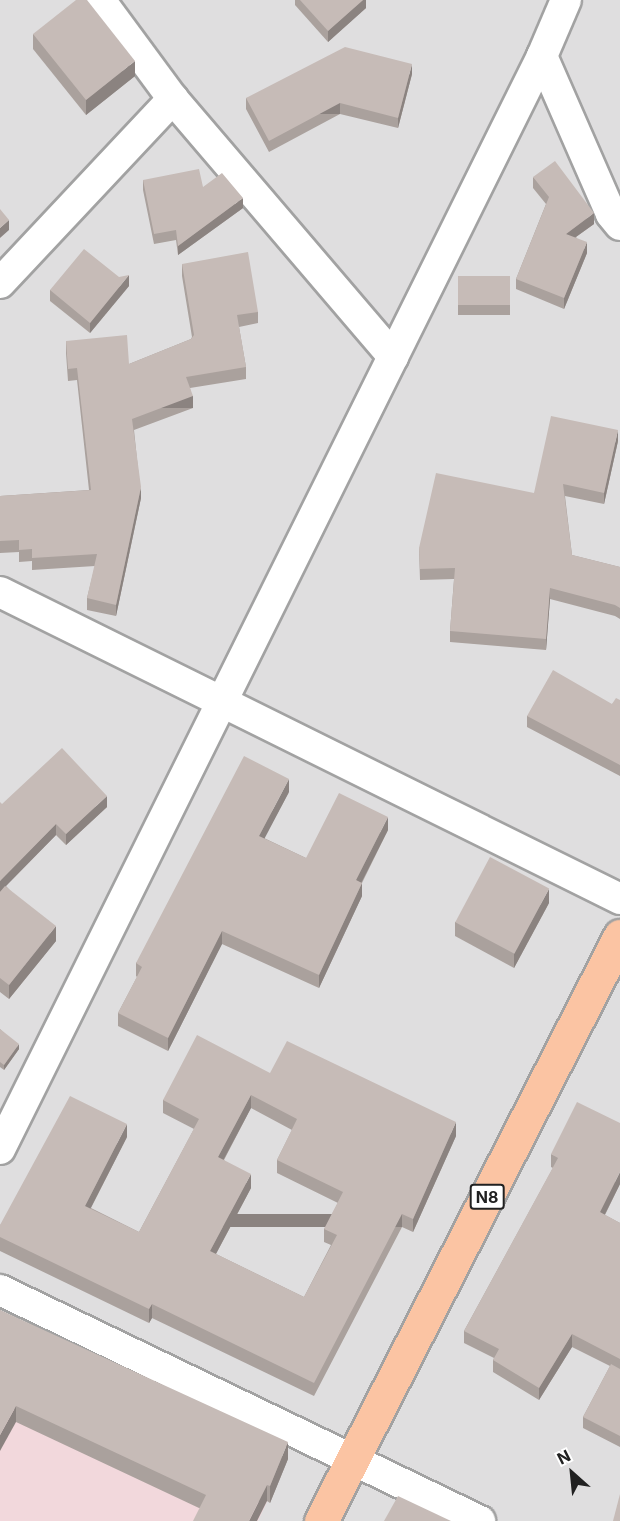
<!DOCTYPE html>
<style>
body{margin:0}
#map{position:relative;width:620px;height:1521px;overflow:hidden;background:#f1ede8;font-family:Inter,sans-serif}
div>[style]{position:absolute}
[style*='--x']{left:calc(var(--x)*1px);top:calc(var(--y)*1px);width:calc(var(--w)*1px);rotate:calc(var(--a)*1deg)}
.residential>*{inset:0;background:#dfdedf;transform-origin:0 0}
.commercial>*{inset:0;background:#f2d8dc}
.roads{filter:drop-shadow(2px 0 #a2a2a2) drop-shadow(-2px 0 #a2a2a2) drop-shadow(0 2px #a2a2a2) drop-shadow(0 -2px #a2a2a2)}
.minor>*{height:30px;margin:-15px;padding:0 15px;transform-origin:15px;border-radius:15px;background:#fff}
.primary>*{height:33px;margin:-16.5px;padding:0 16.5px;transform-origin:16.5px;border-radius:16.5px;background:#fbc4a3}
.wall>*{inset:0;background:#aaa19d;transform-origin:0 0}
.shaded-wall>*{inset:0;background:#8b8380;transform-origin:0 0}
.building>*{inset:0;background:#c6bbb7;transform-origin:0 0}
span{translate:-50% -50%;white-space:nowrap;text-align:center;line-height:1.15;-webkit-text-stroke:4.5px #fff;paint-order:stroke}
.shield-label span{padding:2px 4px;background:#fff;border:2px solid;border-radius:4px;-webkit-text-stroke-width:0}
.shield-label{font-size:16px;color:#212121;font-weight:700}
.north{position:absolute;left:542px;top:1443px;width:60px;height:60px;-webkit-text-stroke:4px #fff;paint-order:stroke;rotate:333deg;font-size:16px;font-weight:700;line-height:24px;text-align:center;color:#212121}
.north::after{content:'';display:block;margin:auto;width:21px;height:27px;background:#212121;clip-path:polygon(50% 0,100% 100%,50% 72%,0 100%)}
</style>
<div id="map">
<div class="residential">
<i style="left:0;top:0;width:620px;height:1521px"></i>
</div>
<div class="commercial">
<i style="clip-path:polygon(0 1327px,287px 1459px,258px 1521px,0 1521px)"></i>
</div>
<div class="roads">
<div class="minor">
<i style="--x:100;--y:0;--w:123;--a:53.6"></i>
<i style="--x:173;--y:99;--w:339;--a:49.5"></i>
<i style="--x:542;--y:56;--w:172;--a:66.4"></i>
<i style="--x:611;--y:214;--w:14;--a:51"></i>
<i style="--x:0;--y:283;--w:253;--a:-46.8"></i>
<i style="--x:0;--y:592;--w:692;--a:26.34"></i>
<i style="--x:0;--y:1149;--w:1220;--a:-63.62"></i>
<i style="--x:542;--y:56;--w:61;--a:-66.8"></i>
<i style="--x:0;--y:1290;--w:533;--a:25.7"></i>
</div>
<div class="primary">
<i style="--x:321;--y:1521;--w:657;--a:-62.93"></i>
</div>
</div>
<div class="wall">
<i style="clip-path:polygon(295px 0,366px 0,366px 8px,328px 42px,295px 5px)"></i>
<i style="clip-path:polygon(33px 34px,135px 76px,86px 115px,33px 49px)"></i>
<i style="clip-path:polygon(412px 74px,398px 128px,340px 114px,269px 152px,246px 109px,246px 98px)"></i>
<i style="clip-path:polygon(533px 177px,594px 224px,576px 237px,587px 253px,564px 309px,516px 289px,516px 279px,546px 204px,533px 188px)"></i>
<i style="clip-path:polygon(143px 180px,203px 187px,243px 208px,178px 255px,176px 240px,154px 244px,143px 190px)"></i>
<i style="clip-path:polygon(182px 264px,258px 312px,258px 323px,239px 327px,246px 367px,246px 379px,190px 388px,193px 408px,134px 430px,141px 498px,116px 616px,87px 610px,87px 598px,95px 566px,32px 570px,32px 561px,19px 562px,19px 552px,0 553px,0 496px,89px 490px,77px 380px,68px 381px,66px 353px,66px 341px,129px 364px,191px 339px,192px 337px,182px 276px)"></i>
<i style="left:510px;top:276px;width:39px;height:52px;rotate:90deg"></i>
<i style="clip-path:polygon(129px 286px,90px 333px,50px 301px,50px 290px)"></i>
<i style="clip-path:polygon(618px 441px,604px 504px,565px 496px,572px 555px,620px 567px,620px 619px,615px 616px,550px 599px,546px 650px,450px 642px,450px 631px,454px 579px,420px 580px,419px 548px,534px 493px)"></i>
<i style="clip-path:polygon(620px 700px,620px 776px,527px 727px,527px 716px,612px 704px)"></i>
<i style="clip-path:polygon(289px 792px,264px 838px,306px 858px,388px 830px,362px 883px,362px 896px,319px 988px,222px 944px,168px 1051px,118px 1026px,118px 1013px,137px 977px,136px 976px,136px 963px)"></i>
<i style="clip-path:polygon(2px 804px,107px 807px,66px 845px,56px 835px,6px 886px,56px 941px,9px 999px,0 992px,0 892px)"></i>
<i style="clip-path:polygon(549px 903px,514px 968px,455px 936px,455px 922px)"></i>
<i style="clip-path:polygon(0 1029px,19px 1049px,4px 1070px,0 1067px)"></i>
<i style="clip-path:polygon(evenodd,270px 1073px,456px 1136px,413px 1232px,402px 1227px,314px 1396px,152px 1318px,149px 1323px,0 1251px,0 1225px,127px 1137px,91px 1208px,139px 1232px,194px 1129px,163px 1113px,163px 1100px,270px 1073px,251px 1108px,292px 1130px,277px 1160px,277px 1173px,338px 1203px,324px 1229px,324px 1242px,331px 1245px,304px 1297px,216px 1254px,251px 1188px,224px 1160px,251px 1108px)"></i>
<i style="clip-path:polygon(551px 1154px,620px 1184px,605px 1215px,620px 1223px,620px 1447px,583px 1428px,583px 1417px,610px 1366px,572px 1347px,539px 1400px,493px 1372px,493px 1360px,494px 1358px,464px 1343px,464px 1331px,553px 1168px,551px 1167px)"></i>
<i style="clip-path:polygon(0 1310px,288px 1459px,270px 1503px,267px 1501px,199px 1508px,16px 1422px)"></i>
</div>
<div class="shaded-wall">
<i style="clip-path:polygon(363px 0,366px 0,366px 8px,328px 42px,328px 31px)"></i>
<i style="clip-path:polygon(135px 61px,135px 76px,86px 115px,86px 100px)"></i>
<i style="clip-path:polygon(412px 64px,412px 74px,398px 128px,398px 118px)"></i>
<i style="left:340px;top:103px;width:11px;height:81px;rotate:90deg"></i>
<i style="clip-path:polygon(243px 198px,243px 208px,178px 255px,178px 246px)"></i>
<i style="clip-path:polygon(594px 213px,594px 224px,566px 244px,566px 234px)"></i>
<i style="clip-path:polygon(9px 220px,9px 230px,0 238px,0 228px)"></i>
<i style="clip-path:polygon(587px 242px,587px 253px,564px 309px,564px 298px)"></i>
<i style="clip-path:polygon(129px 275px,129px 286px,90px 333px,90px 323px)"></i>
<i style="left:193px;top:396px;width:12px;height:65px;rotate:90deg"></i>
<i style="clip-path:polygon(618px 430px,618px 441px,604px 504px,604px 493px)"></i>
<i style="clip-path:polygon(141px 487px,141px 498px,116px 616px,116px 605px)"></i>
<i style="clip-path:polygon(550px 588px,550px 599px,546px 650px,546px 639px)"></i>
<i style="clip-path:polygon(289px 779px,289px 792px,259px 849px,259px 836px)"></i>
<i style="clip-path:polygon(107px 796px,107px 807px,66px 845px,66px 834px)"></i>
<i style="clip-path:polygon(388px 817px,388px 830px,356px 893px,356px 880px)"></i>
<i style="clip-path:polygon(56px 824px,56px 835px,0 892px,0 881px)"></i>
<i style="clip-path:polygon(362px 883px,362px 896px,319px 988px,319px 975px)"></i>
<i style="clip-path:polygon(549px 889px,549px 903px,514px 968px,514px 953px)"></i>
<i style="clip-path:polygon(56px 926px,56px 941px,9px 999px,9px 985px)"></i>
<i style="clip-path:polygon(222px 931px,222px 944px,168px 1051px,168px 1038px)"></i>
<i style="clip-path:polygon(19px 1044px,19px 1049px,4px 1070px,4px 1065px)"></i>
<i style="clip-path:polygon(251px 1095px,251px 1108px,218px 1170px,218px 1157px)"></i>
<i style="clip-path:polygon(456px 1122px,456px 1136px,413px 1232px,413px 1219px)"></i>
<i style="clip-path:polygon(127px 1124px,127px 1137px,85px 1219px,85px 1206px)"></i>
<i style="clip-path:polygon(620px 1172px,620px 1184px,600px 1224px,600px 1212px)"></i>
<i style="clip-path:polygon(251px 1174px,251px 1188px,210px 1265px,210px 1251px)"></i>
<i style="left:402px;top:1214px;width:13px;height:191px;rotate:90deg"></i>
<i style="clip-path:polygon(152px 1304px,152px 1318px,149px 1323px,149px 1309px)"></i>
<i style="clip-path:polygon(572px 1334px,572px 1347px,539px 1400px,539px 1388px)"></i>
<i style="clip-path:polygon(16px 1406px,16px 1422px,0 1451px,0 1435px)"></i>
<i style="clip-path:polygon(288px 1442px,288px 1459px,270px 1503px,270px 1486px)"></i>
<i style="clip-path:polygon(267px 1485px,267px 1501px,257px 1521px,249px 1521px)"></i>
</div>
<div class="building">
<i style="clip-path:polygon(76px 0,87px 0,135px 61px,86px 100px,33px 34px)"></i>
<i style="clip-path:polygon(300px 0,363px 0,328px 31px)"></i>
<i style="clip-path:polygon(345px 47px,412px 64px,398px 118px,340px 103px,269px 141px,246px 98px)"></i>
<i style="clip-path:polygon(555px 161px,594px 213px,566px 234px,587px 242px,564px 298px,516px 279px,549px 197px,533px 177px)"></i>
<i style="clip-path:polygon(199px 169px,203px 187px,222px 173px,243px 198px,178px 246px,176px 230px,154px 234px,143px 180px)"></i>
<i style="clip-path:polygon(0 209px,9px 220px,0 228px)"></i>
<i style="clip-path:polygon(84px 249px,119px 277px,129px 275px,90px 323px,50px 290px)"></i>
<i style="clip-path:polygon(248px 252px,258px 312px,237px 315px,246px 367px,186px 377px,193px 396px,132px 419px,141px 487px,116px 605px,87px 598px,97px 554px,32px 558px,32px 549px,19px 550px,19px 540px,0 541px,0 496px,91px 490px,77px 368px,68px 369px,66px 341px,127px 335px,129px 364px,191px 339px,194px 335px,182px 264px)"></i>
<i style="left:510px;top:276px;width:29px;height:52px;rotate:90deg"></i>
<i style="clip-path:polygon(551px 416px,618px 430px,604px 493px,563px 484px,572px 555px,620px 567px,620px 608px,615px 605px,550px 588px,546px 639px,450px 631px,455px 568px,420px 569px,419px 548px,436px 473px,534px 493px)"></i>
<i style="clip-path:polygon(553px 670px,612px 704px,616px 698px,620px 700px,620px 765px,527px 716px)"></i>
<i style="clip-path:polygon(62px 748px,107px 796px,66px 834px,56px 824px,0 881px,0 802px,2px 804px)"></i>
<i style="clip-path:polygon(244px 756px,289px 779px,259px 836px,306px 858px,339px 793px,388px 817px,356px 880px,362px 883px,319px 975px,222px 931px,168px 1038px,118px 1013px,142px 967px,136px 963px)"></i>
<i style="left:490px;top:857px;width:67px;height:74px;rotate:28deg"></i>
<i style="clip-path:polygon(5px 886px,56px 926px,9px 985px,0 978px,0 892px)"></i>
<i style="clip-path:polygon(0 1029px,19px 1044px,4px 1065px,0 1062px)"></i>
<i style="clip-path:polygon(evenodd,197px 1035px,270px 1073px,287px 1041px,456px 1122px,413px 1219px,402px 1214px,314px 1383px,152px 1304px,149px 1309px,0 1237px,0 1225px,70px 1096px,127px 1124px,85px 1206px,139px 1232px,199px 1119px,163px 1100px,197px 1035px,251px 1095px,297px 1119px,277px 1160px,343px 1192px,324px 1229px,337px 1235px,304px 1297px,210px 1251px,251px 1174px,218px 1157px,251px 1095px)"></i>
<i style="clip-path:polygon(577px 1102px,620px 1123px,620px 1172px,600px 1212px,620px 1223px,620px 1359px,572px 1334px,539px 1388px,493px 1360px,499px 1349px,464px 1331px,558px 1158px,551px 1154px)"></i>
<i style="clip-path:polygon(0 1310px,288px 1442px,270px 1486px,267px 1485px,249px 1521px,193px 1521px,206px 1495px,16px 1406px,0 1435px)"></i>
<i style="clip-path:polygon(611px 1364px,620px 1369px,620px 1436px,583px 1417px)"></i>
<i style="clip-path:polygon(620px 1494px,620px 1521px,613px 1521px)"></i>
<i style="clip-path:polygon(398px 1496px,451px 1521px,384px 1521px)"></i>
</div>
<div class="shield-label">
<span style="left:487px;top:1197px">N8</span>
</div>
<div class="north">N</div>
</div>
